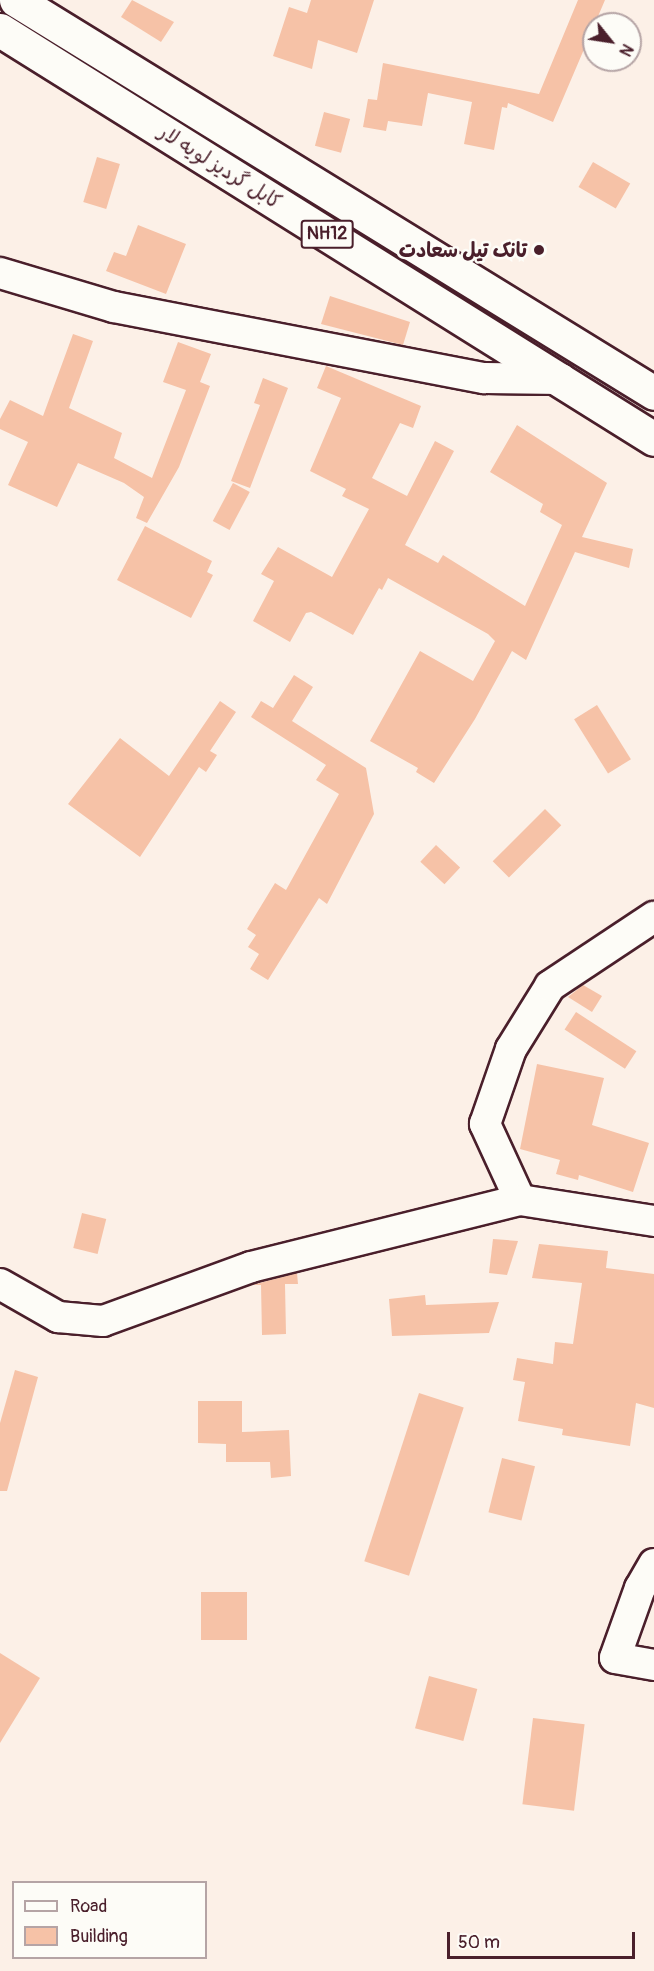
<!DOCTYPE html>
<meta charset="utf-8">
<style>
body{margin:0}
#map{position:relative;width:654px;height:1971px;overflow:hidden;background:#fcf0e7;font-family:Pangolin,"Playpen Sans Arabic",sans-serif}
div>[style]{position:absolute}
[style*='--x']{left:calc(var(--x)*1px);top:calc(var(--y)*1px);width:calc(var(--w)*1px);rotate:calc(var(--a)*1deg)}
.building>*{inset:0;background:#f6c2a7;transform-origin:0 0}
.roads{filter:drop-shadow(2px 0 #4a1f2b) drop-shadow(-2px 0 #4a1f2b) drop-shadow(0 2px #4a1f2b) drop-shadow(0 -2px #4a1f2b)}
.minor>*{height:30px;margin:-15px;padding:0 15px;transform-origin:15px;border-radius:15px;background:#fdfcf7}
.highway>*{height:33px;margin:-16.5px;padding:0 16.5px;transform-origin:16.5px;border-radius:16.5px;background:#fdfcf7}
.dots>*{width:16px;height:16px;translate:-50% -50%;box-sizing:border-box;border:3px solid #fdfcf7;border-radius:50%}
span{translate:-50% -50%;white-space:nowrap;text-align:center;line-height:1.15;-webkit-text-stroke:5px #fdfcf7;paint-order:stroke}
.shield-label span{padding:2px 4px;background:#fdfcf7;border:2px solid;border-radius:4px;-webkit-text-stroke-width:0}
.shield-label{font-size:18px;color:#4a1f2b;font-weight:700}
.street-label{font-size:20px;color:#4a1f2b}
.poi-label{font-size:20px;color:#4a1f2b;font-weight:700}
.right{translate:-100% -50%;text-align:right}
.legend{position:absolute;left:12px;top:1881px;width:195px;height:78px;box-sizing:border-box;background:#fdfcf7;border:2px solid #b5a4a5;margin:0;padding:8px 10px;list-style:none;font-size:18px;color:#4a1f2b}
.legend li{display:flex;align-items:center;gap:12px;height:30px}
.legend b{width:30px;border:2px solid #b5a4a5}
.north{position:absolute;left:582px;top:12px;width:60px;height:60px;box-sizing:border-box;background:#fdfcf7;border:2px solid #b5a4a5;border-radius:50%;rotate:120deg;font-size:16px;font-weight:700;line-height:24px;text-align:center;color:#4a1f2b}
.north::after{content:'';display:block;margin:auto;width:21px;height:27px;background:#4a1f2b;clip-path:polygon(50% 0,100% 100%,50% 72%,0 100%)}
.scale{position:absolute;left:447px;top:1932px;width:188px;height:27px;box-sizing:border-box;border:3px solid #4a1f2b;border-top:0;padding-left:8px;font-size:18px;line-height:21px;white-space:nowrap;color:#4a1f2b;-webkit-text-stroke:4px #fdfcf7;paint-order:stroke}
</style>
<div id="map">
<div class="building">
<i style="clip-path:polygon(132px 0,174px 22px,161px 42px,121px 17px)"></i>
<i style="clip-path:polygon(311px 0,374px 0,357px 53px,318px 40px,312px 69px,273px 56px,289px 7px,307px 13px)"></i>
<i style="clip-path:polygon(578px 0,605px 0,553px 122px,508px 103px,507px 108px,502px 107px,494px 150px,464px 144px,472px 102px,428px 93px,422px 126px,388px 121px,386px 131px,363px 127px,368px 99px,377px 100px,383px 63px,539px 94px)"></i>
<i style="left:324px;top:112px;width:27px;height:35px;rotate:15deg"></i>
<i style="left:97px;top:157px;width:24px;height:47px;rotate:17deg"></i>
<i style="left:593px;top:162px;width:43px;height:29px;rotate:30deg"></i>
<i style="clip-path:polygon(138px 225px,186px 244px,166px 294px,106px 271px,114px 252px,126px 256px)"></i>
<i style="clip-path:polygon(330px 296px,410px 322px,403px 345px,321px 324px)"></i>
<i style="clip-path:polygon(73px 334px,93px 341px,69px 408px,122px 433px,114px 458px,152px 478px,186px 390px,163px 382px,178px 342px,211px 354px,200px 382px,210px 386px,179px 467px,147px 523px,136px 518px,144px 497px,124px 483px,78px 463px,57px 507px,8px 485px,28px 442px,0 429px,0 419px,10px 400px,43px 416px)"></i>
<i style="clip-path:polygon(326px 366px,421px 406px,413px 428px,400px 423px,372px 478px,407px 496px,435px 441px,454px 451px,405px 545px,438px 563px,443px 555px,525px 606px,562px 525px,540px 512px,543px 504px,490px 472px,517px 425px,607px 483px,582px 537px,633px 549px,629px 568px,575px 552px,526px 660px,512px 651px,475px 719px,434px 783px,416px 772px,418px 768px,370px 741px,420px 651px,473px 681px,495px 641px,488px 634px,388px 578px,382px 590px,379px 588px,353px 635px,311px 612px,306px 613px,290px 642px,253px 621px,274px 581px,261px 574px,278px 547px,332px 577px,369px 509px,342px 496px,346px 489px,310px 471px,341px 398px,317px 388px)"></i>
<i style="clip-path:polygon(263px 378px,288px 388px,250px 488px,231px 481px,260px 405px,254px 403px)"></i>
<i style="left:233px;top:483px;width:19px;height:43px;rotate:28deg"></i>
<i style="clip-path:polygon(145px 526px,212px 561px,207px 572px,213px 575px,191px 618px,117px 580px)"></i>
<i style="clip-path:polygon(294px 675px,313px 687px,292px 721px,366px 768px,374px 814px,327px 904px,319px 898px,268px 980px,250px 969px,259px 954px,248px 947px,256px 935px,247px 929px,275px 883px,286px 890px,339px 794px,316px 780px,326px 765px,251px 717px,261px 701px,273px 708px)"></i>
<i style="clip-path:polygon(220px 701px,236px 712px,210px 751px,217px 755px,206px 772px,199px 767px,140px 857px,68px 804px,120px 738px,169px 776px)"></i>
<i style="left:597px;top:705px;width:64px;height:27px;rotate:58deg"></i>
<i style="left:545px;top:809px;width:23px;height:74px;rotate:45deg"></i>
<i style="left:436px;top:845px;width:33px;height:23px;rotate:43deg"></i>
<i style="clip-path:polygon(583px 985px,602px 996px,592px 1012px,568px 997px)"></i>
<i style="left:576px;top:1012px;width:72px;height:21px;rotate:33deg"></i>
<i style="clip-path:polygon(537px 1064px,604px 1078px,592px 1125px,649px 1143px,633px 1192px,579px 1175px,578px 1180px,556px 1174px,560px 1160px,520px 1149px)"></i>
<i style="left:82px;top:1213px;width:25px;height:36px;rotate:14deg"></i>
<i style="clip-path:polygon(493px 1239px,518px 1241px,507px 1275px,489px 1273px)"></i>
<i style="clip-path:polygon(539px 1244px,608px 1251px,606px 1268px,654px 1274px,654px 1408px,636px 1403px,630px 1446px,562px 1435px,563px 1429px,518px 1421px,525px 1382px,513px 1380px,517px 1358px,553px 1364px,555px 1342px,573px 1344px,582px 1283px,532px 1278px)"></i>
<i style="clip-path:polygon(297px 1273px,298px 1284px,285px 1284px,286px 1334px,262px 1335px,261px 1285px,252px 1285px)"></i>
<i style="clip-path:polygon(425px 1295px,426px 1305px,499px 1302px,489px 1333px,392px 1336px,389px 1299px)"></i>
<i style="clip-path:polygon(15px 1370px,38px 1377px,7px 1491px,0 1491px,0 1423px)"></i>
<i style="left:419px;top:1393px;width:47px;height:177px;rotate:18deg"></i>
<i style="clip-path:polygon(198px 1401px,242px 1401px,242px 1432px,289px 1430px,291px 1476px,271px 1478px,270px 1462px,226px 1462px,226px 1444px,198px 1443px)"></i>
<i style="left:502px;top:1458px;width:34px;height:56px;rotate:14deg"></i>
<i style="left:201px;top:1592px;width:46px;height:48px"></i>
<i style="clip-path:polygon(0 1653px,40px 1678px,0 1743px)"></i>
<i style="left:429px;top:1676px;width:50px;height:54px;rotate:15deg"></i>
<i style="left:533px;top:1718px;width:52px;height:87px;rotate:7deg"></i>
</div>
<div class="roads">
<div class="minor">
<i style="--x:0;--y:273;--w:119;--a:16.6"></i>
<i style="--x:114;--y:307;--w:377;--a:10.9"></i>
<i style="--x:484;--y:378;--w:77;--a:0.7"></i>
<i style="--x:520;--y:1200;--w:84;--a:-114.7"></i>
<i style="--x:485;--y:1124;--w:79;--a:-70.9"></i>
<i style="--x:511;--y:1049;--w:74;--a:-58.2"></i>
<i style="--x:550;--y:986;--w:125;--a:-33.6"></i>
<i style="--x:0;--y:1284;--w:67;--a:29.6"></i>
<i style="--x:58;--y:1317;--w:45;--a:5.1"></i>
<i style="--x:103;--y:1321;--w:158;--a:-20"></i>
<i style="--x:251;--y:1267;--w:277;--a:-14"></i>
<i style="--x:520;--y:1200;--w:136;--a:8.9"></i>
<i style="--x:654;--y:1564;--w:28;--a:120"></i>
<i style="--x:640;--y:1588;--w:74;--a:109.7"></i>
<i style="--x:615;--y:1658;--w:40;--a:10"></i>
</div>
<div class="highway">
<i style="--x:16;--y:0;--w:749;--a:31.63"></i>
<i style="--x:0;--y:30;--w:771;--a:32.02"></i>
</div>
</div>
<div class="dots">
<i style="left:539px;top:250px;background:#4a1f2b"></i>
</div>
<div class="shield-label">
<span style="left:327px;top:234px">NH12</span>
</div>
<div class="street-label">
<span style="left:220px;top:167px;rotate:32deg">کابل گردیز لویه لار</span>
</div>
<div class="poi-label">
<span class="right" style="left:527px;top:250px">تانک تیل سعادت</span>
</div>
<ul class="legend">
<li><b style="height:8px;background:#fdfcf7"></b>Road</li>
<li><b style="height:16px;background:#f6c2a7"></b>Building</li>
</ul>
<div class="north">N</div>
<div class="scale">50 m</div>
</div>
